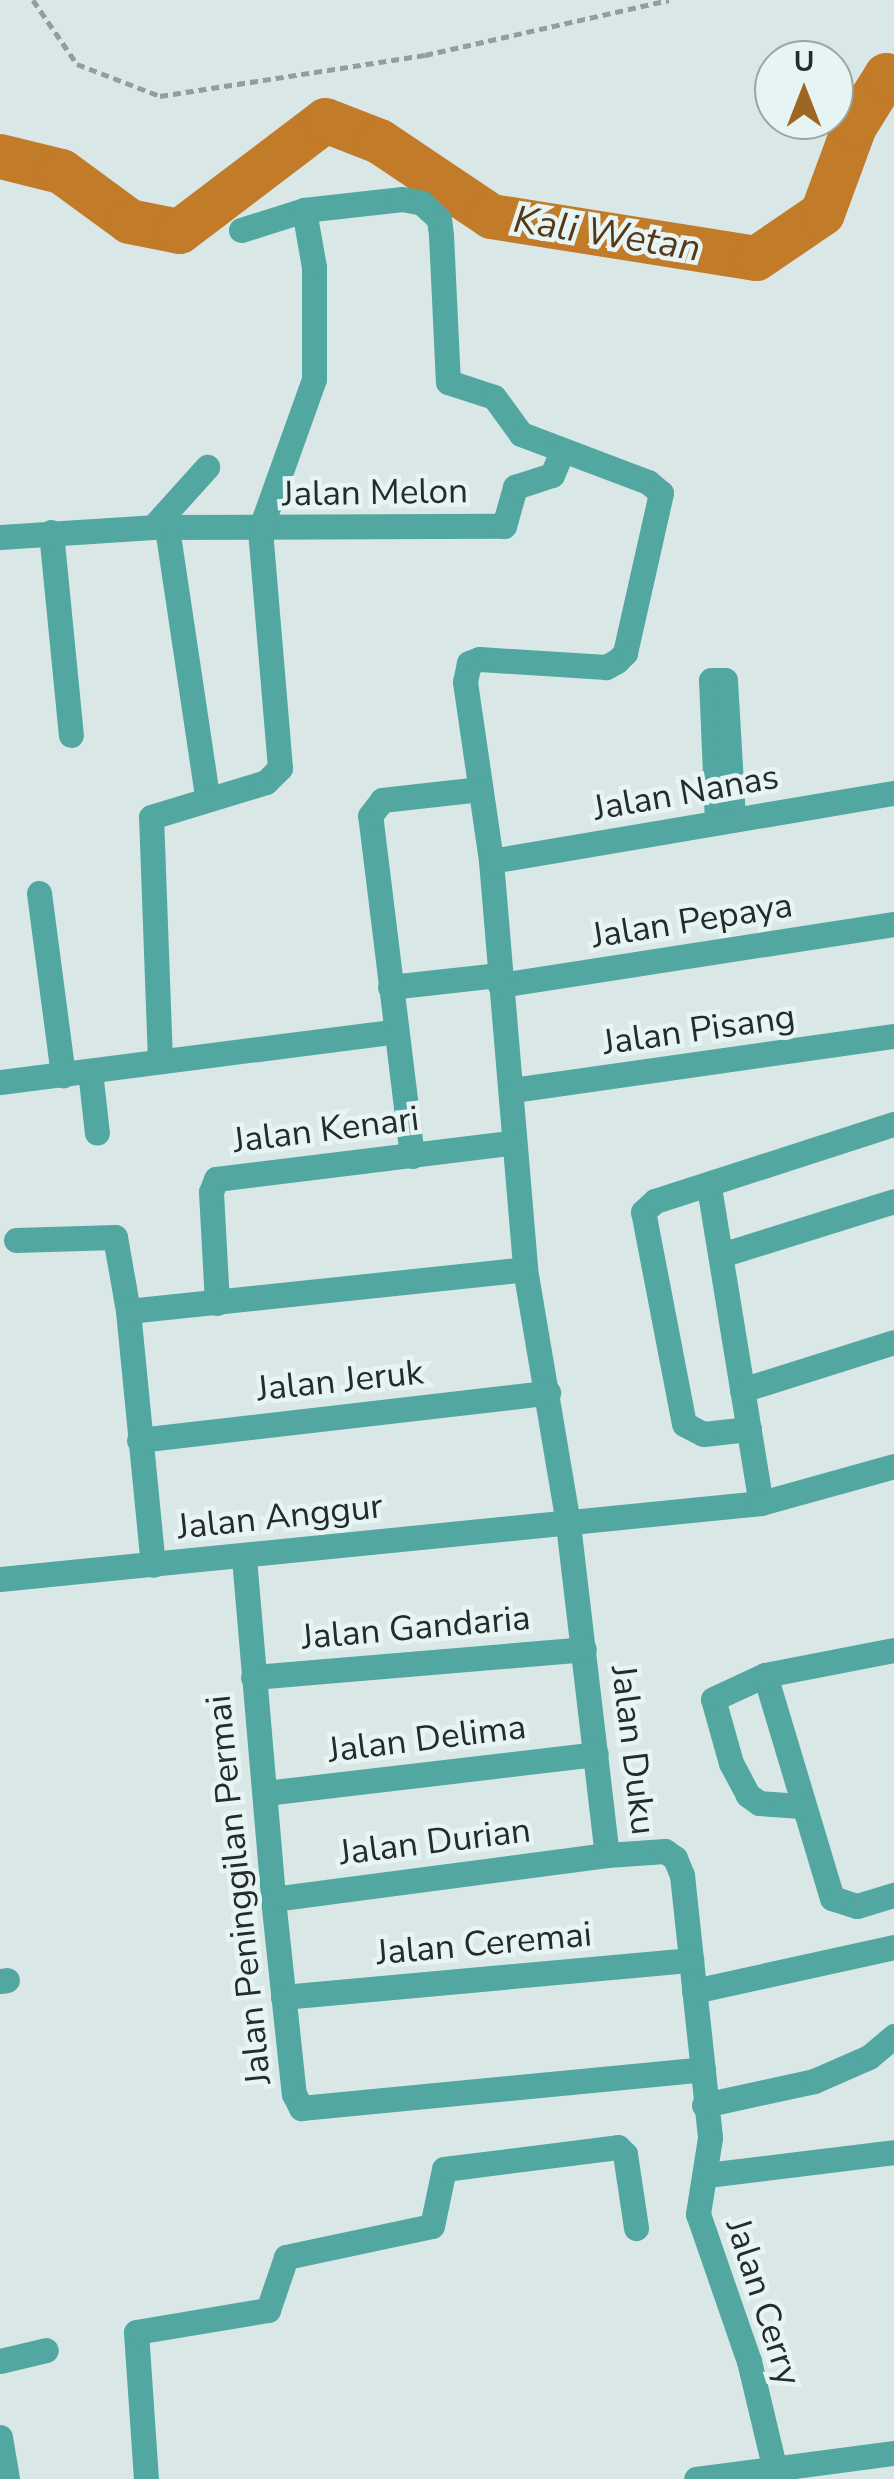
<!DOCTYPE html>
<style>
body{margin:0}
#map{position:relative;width:894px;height:2479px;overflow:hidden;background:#d9e8e6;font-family:"Nunito Sans",sans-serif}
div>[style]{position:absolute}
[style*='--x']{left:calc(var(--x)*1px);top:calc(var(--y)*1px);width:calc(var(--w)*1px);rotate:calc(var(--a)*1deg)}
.river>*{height:45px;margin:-22.5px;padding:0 22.5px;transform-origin:22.5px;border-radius:22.5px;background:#c17b29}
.path>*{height:5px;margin-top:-2.5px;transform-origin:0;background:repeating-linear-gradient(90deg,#939e9c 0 8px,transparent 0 13px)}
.minor>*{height:25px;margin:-12.5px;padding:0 12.5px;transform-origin:12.5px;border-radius:12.5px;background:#52a8a1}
span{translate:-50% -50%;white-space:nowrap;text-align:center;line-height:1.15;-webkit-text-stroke:9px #e6f5f3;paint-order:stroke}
.street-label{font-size:35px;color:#252a2a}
.water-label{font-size:38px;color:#563818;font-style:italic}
.north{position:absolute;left:754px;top:40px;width:100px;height:100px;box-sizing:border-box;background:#e6f5f3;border:2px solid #99a4a3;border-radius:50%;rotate:0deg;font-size:28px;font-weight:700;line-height:40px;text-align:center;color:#252a2a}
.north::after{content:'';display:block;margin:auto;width:35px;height:45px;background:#9f6523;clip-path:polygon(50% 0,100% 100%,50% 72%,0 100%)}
</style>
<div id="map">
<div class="river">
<i style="--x:0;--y:156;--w:63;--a:13.8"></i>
<i style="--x:61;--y:171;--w:84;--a:36.3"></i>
<i style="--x:129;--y:221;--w:51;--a:11.3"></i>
<i style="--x:179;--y:231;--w:183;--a:-37.2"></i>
<i style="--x:325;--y:120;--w:58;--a:21.3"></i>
<i style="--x:379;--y:141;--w:135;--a:33.8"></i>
<i style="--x:491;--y:216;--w:268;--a:9"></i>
<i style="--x:756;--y:258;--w:80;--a:-34.3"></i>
<i style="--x:822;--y:213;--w:93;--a:-69.8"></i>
<i style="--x:854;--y:126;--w:60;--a:-57.9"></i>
<i style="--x:886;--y:75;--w:8;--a:14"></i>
</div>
<div class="path">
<i style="--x:33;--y:0;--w:78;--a:55.5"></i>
<i style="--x:77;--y:64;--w:89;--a:21.1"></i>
<i style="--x:160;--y:96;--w:268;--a:-8.8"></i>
<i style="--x:425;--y:55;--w:250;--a:-12.7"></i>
</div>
<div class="minor">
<i style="--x:241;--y:230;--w:66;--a:-17.6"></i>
<i style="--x:304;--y:210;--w:99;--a:-6.4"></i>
<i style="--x:402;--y:199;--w:20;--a:11"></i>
<i style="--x:422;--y:203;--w:23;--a:43"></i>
<i style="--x:439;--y:219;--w:16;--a:83"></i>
<i style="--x:441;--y:235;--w:147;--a:87.3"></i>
<i style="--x:448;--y:382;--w:48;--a:18.1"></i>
<i style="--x:494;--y:397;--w:46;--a:53.9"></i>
<i style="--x:521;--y:434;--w:136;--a:20.7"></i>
<i style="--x:648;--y:482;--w:17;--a:40"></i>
<i style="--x:661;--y:493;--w:164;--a:102.7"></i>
<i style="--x:625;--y:653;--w:11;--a:135"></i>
<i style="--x:617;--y:661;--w:13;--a:151"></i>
<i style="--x:606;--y:667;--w:127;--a:-176.4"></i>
<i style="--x:479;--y:659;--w:11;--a:158"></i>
<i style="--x:469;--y:663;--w:19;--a:102"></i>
<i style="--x:465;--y:682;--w:181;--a:81.7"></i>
<i style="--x:491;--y:861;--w:409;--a:85.2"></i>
<i style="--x:525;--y:1269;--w:259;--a:80.4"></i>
<i style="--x:568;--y:1524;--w:333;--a:83.3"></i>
<i style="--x:153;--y:527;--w:351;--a:-0.2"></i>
<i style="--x:504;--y:526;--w:41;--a:-74.2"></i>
<i style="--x:515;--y:487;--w:39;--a:-18"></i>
<i style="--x:552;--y:475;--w:25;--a:-67"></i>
<i style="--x:167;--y:528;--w:271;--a:81.5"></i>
<i style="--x:51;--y:532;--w:204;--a:84.4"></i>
<i style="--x:0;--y:537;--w:153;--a:-3.7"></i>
<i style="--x:153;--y:527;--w:81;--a:-48"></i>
<i style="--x:717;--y:822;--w:142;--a:-92.4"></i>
<i style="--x:711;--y:680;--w:14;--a:0"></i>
<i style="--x:725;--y:680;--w:140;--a:86.7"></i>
<i style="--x:491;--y:861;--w:409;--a:-9.6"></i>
<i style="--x:39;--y:893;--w:184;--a:82.5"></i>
<i style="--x:500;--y:985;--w:399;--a:-8.8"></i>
<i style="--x:390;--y:987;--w:110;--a:-6.3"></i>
<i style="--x:160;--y:1061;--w:244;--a:-92.1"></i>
<i style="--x:151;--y:817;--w:120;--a:-16.9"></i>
<i style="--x:266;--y:782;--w:20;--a:-45"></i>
<i style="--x:280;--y:768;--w:239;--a:-94.8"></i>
<i style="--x:260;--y:530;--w:160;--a:-70.3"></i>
<i style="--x:314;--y:379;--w:112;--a:-90"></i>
<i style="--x:314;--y:267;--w:58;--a:-100"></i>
<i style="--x:90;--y:1071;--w:62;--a:83.6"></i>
<i style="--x:0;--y:1082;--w:395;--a:-7.3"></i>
<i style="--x:513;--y:1090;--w:385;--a:-8.1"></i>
<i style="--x:412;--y:1156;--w:343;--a:-97"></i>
<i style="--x:370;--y:816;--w:20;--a:-53"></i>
<i style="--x:382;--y:800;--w:99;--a:-6.4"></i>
<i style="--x:709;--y:1187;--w:320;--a:80.7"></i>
<i style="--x:16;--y:1240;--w:99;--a:-1.7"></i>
<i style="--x:115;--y:1237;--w:75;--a:80"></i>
<i style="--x:128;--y:1311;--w:255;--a:84.4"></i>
<i style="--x:721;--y:1255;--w:181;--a:-17.3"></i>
<i style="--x:217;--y:1303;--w:111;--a:-93.1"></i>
<i style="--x:211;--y:1192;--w:14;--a:-69"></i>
<i style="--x:216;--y:1179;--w:296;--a:-7"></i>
<i style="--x:128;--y:1311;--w:399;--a:-6"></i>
<i style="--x:742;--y:1390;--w:159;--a:-17.5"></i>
<i style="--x:749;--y:1429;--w:46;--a:173.8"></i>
<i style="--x:703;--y:1434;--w:21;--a:-152"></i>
<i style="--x:684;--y:1424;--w:216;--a:-100.9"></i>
<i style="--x:643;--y:1212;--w:16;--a:-43"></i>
<i style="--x:655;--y:1201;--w:251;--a:-17.9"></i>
<i style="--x:139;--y:1440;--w:412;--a:-6.6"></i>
<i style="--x:244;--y:1558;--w:342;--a:85.1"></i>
<i style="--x:273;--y:1899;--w:196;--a:83.9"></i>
<i style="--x:294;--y:2094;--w:16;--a:63"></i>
<i style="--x:301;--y:2108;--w:404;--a:-5.5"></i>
<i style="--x:0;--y:1579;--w:765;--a:-5.7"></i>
<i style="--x:761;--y:1503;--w:138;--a:-15.5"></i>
<i style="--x:765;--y:1675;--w:233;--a:73.3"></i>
<i style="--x:832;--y:1898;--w:26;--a:18"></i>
<i style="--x:857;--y:1906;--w:39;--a:-17"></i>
<i style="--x:253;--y:1677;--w:332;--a:-4.8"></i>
<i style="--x:265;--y:1793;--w:333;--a:-6.7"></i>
<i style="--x:801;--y:1806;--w:42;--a:-175.9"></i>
<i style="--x:759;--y:1803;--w:14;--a:-144"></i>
<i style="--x:748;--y:1795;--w:36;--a:-118"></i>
<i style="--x:731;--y:1763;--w:66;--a:-105.7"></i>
<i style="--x:713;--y:1699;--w:57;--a:-24.8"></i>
<i style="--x:765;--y:1675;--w:131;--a:-11"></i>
<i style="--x:273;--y:1899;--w:337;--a:-7.5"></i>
<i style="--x:607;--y:1855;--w:58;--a:-3.9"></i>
<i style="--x:665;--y:1851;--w:12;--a:35"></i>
<i style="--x:675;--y:1858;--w:18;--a:68"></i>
<i style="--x:682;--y:1875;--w:264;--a:83.9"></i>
<i style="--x:710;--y:2138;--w:77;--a:99"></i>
<i style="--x:698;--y:2214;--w:156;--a:70.9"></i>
<i style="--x:749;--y:2361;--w:108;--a:76.6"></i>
<i style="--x:0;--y:1981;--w:7;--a:-8"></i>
<i style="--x:694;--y:1991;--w:205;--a:-12.4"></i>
<i style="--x:283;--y:1997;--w:410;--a:-5.2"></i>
<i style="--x:704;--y:2105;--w:113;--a:-12.3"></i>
<i style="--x:814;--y:2081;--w:60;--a:-23.6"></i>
<i style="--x:869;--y:2057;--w:33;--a:-40"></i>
<i style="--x:707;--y:2175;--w:188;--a:-7"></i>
<i style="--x:0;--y:2361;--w:47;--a:-13.4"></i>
<i style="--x:0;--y:2437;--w:43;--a:80.5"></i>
<i style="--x:146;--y:2479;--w:147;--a:-93.9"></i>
<i style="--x:136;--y:2332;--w:134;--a:-9.5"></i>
<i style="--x:268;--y:2310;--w:56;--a:-71.2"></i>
<i style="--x:286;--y:2257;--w:149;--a:-12"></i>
<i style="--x:432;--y:2226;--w:58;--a:-78.1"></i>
<i style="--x:444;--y:2169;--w:175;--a:-7.2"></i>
<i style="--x:618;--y:2147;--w:10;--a:45"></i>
<i style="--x:625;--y:2154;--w:75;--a:81.5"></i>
<i style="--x:696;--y:2479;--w:200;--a:-7.5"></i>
</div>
<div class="street-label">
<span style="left:375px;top:493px;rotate:-1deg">Jalan Melon</span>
<span style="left:686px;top:793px;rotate:-10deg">Jalan Nanas</span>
<span style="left:692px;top:921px;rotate:-9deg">Jalan Pepaya</span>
<span style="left:699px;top:1030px;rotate:-8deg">Jalan Pisang</span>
<span style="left:326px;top:1130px;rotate:-7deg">Jalan Kenari</span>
<span style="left:340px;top:1381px;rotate:-6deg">Jalan Jeruk</span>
<span style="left:280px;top:1517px;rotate:-6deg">Jalan Anggur</span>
<span style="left:416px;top:1628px;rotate:-5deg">Jalan Gandaria</span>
<span style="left:427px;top:1739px;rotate:-7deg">Jalan Delima</span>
<span style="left:633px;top:1750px;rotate:83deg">Jalan Duku</span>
<span style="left:435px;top:1842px;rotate:-7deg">Jalan Durian</span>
<span style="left:239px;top:1890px;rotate:-96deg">Jalan Peninggilan Permai</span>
<span style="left:484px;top:1944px;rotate:-5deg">Jalan Ceremai</span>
<span style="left:763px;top:2302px;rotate:72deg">Jalan Cerry</span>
</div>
<div class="water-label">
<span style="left:607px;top:234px;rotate:9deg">Kali Wetan</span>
</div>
<div class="north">U</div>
</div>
